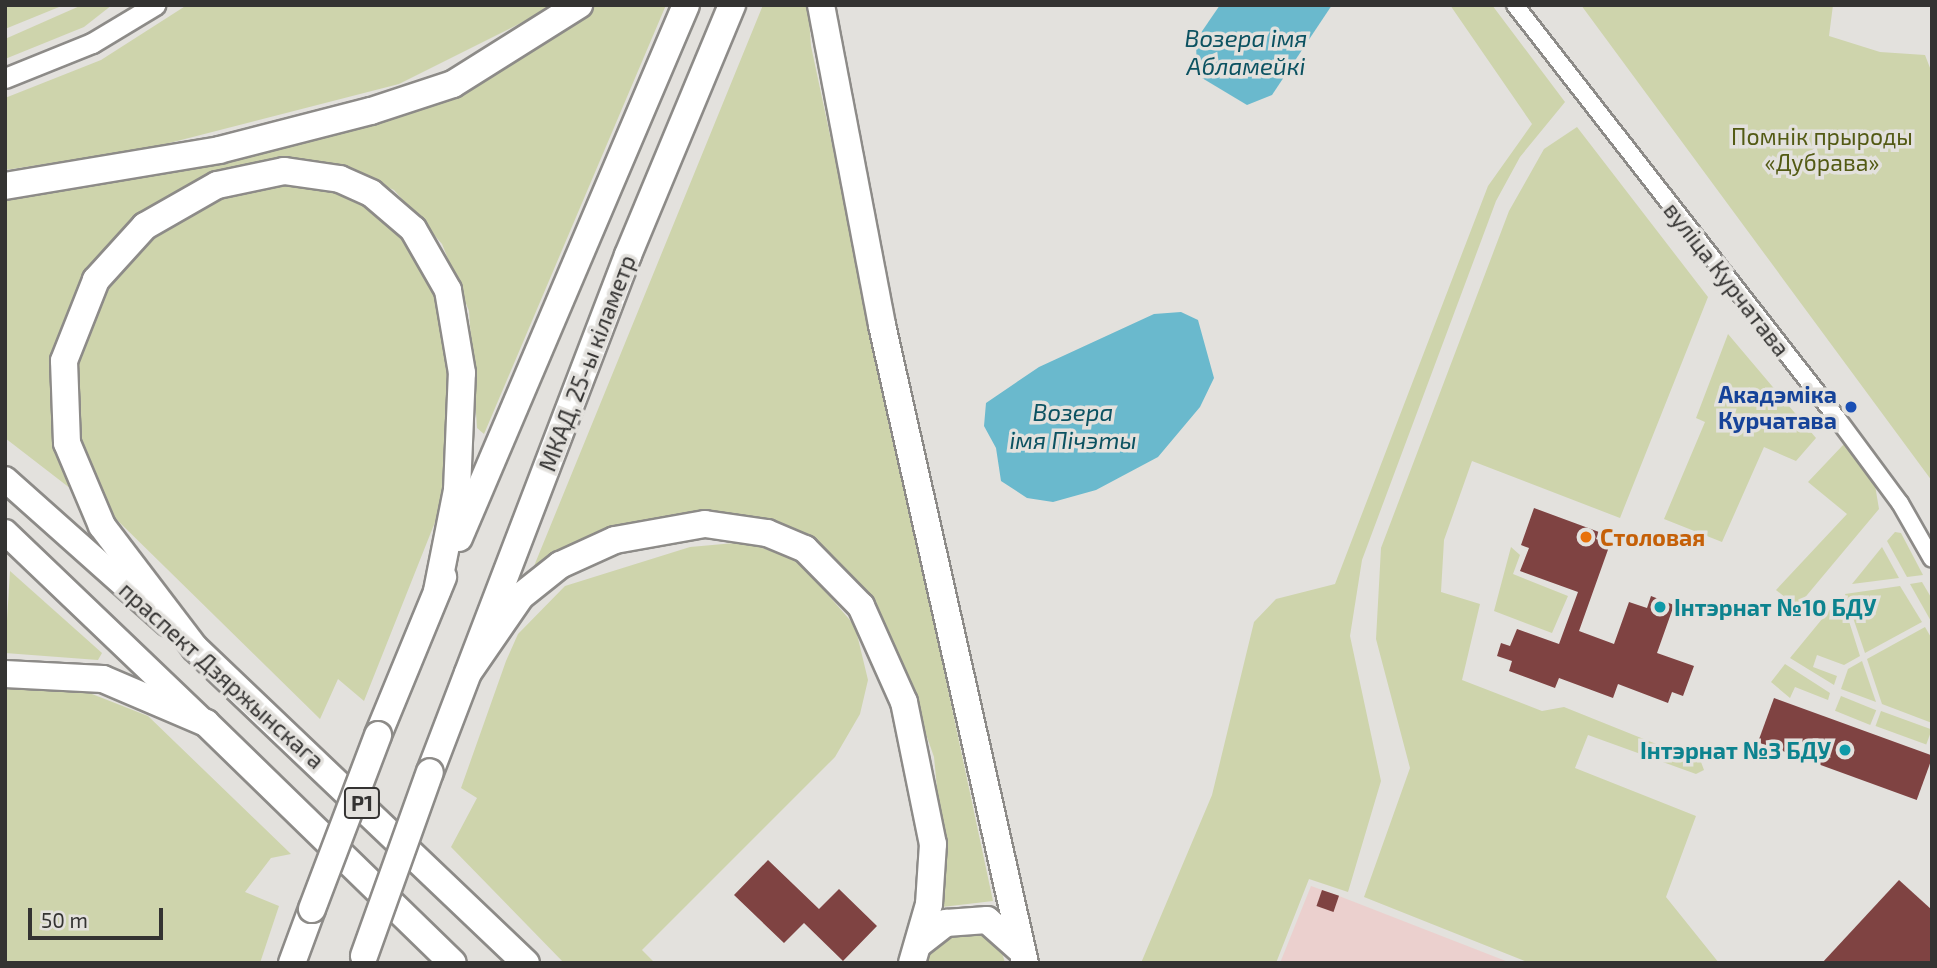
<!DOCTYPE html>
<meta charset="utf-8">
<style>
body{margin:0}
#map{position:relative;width:1937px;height:968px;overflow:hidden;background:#e3e1dd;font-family:"Exo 2",sans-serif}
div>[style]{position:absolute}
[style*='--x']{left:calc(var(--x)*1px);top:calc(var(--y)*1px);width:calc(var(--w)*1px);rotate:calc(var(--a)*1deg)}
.industrial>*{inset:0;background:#ebd0ce}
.green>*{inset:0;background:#ced4ac;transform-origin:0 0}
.water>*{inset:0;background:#6ab9cd}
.building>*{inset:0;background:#7f4342;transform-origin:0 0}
.roads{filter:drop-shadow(2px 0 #8d8b88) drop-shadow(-2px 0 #8d8b88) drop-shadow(0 2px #8d8b88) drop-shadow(0 -2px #8d8b88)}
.minor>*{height:16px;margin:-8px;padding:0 8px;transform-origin:8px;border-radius:8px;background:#fff}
.tertiary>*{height:19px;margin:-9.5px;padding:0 9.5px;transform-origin:9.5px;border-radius:9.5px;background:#fff}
.primary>*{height:24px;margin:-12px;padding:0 12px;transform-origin:12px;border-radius:12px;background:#fff}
.trunk>*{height:26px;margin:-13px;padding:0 13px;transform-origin:13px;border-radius:13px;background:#fff}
.bridges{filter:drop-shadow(2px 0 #8d8b88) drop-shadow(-2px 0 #8d8b88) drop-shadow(0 2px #8d8b88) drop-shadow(0 -2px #8d8b88)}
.trunk-bridge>*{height:26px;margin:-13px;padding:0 13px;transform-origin:13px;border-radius:13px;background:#fff}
.dots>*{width:19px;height:19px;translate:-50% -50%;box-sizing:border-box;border:4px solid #e3e1dd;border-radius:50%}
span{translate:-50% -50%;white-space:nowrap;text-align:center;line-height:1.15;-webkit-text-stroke:7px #e3e1dd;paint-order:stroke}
.shield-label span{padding:2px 5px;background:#e3e1dd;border:2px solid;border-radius:5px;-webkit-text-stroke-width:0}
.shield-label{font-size:21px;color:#343332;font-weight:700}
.park-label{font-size:23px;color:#535a14}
.street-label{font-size:23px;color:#343332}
.transit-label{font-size:23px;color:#164399;font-weight:700}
.right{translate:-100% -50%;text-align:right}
.food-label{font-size:23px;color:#c56008;font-weight:700}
.left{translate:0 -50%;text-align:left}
.culture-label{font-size:23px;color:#0d838f;font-weight:700}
.water-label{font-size:24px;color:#0c5261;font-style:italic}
.frame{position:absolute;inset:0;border:7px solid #343332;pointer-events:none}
.scale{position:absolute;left:28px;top:908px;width:135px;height:32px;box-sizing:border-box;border:4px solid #343332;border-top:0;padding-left:9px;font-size:21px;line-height:24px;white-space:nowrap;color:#343332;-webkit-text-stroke:5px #e3e1dd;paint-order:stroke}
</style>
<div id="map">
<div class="industrial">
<i style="clip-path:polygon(1311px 886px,1339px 896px,1511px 963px,1280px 963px)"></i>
</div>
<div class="green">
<i style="clip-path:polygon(5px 5px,64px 5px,5px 29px)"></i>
<i style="clip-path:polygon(82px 5px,112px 5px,84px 27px,5px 59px,5px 39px)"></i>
<i style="clip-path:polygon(187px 5px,557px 5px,399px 84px,146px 149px,5px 170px,5px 98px,101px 60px)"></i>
<i style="clip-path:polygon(596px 5px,666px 5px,484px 434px,477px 428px,469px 311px,442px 244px,394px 190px,340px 166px,209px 179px,180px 191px,155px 207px,77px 295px,75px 492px,5px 438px,5px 195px,181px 171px,368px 118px)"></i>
<i style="clip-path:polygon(763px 5px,808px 5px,811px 46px,993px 901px,942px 907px,945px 872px,934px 757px,898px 654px,869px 602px,750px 518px,532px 571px)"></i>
<i style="clip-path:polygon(1450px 5px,1492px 5px,1565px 102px,1520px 157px,1496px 201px,1362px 560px,1350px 636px,1381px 781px,1348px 892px,1309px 879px,1276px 963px,1141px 963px,1212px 795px,1254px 622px,1276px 599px,1335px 584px,1488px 186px,1532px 124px)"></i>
<i style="clip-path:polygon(1581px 5px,1833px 5px,1829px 36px,1880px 52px,1925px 55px,1932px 73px,1932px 481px)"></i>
<i style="clip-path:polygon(1577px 127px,1708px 297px,1620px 518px,1472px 461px,1444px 540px,1441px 592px,1480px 604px,1462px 680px,1542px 711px,1564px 707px,1701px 762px,1704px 770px,1696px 774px,1588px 735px,1575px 768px,1696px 816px,1666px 897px,1719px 963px,1530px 963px,1364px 897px,1410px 768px,1376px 639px,1381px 548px,1509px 211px,1544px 149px)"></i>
<i style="clip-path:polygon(286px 179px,359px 196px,395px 223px,439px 302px,453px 407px,443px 502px,364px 701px,338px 679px,320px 719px,115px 518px,76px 438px,69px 371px,117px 262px,212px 194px)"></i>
<i style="clip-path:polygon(1728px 334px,1816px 438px,1796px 461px,1764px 447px,1722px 542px,1664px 519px,1705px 422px,1696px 418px)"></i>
<i style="clip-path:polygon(1844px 444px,1875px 485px,1879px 509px,1797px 607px,1776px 590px,1847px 514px,1808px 482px)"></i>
<i style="clip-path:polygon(1895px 532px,1901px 533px,1923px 575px,1907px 577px,1887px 541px)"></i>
<i style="clip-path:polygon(746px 542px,799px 561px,855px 626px,868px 680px,860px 714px,835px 757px,642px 950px,655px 963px,564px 963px,451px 847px,477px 798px,461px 788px,506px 661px,518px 634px,565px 586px,690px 547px)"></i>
<i style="clip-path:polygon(1511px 547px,1520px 555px,1513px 574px,1568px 596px,1552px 633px,1494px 611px)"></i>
<i style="clip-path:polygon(1882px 547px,1899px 578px,1852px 584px)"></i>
<i style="clip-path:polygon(10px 571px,102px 653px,98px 660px,5px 653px)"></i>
<i style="clip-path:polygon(1922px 582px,1932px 599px,1932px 623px,1910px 584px)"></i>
<i style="clip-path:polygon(1900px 586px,1922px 622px,1865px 653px,1845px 594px)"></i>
<i style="clip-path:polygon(1841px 596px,1860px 656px,1844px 665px,1817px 655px,1813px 667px,1837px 676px,1834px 685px,1790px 658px)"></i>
<i style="clip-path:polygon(1925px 627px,1932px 639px,1932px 723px,1882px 704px,1867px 659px)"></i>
<i style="clip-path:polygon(1862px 661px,1876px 702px,1841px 689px,1848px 669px)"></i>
<i style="clip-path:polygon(1785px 664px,1830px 693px,1828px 700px,1795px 687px,1790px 698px,1771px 682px)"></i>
<i style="clip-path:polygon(5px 687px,91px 688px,92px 694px,148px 716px,291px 854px,271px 858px,245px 892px,279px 906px,260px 963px,5px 963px)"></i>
<i style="left:1841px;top:696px;width:38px;height:16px;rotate:22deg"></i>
<i style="left:1881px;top:711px;width:54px;height:16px;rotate:20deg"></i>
<i style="clip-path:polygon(979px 931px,1000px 945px,1005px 963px,924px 963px,933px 947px,956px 932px)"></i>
</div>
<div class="water">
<i style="clip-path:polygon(1220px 5px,1332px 5px,1272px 95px,1247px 105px,1197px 75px,1196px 40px)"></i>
<i style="clip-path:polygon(1181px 312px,1198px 320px,1214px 378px,1200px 407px,1158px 457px,1096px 490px,1053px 502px,1027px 498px,1001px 481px,996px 448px,984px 426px,986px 403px,1039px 367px,1154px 314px)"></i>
</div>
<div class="building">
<i style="clip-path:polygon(1534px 508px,1599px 532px,1596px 539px,1610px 544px,1579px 631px,1614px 644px,1629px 602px,1647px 608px,1651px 596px,1674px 605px,1657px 653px,1694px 666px,1683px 696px,1672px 692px,1668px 703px,1618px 684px,1613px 698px,1559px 678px,1555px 688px,1509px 671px,1512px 661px,1497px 656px,1501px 643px,1510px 646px,1517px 629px,1559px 644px,1578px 592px,1520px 571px,1529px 548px,1521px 545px)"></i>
<i style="left:1774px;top:698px;width:169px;height:47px;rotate:20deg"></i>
<i style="clip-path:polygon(768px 860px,819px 909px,839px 889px,877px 926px,843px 961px,804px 923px,784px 943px,734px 895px)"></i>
<i style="clip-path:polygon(1899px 880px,1932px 910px,1932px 963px,1822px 963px)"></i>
<i style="left:1322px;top:890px;width:18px;height:17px;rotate:19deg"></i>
</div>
<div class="roads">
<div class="minor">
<i style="--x:1515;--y:5;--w:524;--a:52.06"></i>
<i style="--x:1837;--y:418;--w:106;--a:53.5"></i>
<i style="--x:1900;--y:503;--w:64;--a:60.3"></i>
</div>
<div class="tertiary">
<i style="--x:5;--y:78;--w:94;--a:-21.9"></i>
<i style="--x:92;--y:43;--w:74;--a:-31.1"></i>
</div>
<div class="primary">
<i style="--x:5;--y:479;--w:218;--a:41.7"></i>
<i style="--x:5;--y:532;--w:272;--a:43.7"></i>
</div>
<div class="trunk">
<i style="--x:821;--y:5;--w:326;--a:79.2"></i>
<i style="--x:882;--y:325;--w:654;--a:77.37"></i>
<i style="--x:5;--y:186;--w:217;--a:-9.5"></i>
<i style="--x:219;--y:150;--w:157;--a:-14.4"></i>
<i style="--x:371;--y:111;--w:86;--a:-18.2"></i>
<i style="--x:453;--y:84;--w:149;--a:-32.1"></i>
<i style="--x:459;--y:538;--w:579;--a:-66.93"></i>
<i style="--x:437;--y:591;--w:103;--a:-78.8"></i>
<i style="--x:457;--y:490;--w:117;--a:-87.6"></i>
<i style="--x:462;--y:373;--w:84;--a:-99.6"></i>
<i style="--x:448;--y:290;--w:70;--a:-119.8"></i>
<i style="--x:413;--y:229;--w:55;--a:-139.4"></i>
<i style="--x:371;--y:193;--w:34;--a:-156"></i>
<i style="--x:340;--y:179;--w:57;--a:-171.9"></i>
<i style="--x:284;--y:171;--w:68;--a:168.2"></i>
<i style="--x:217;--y:185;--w:83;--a:150.3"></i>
<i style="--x:145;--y:226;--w:73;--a:132.2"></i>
<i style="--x:96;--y:280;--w:87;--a:111.6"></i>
<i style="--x:64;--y:361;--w:82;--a:87.9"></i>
<i style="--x:67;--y:443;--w:90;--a:67.1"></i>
<i style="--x:102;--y:526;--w:153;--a:52.7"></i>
<i style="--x:195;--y:648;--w:457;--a:43.6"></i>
<i style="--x:468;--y:673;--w:93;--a:-55.5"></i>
<i style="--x:521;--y:596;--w:50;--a:-38.5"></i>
<i style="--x:560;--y:565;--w:60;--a:-24.4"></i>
<i style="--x:615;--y:540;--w:91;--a:-10.1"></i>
<i style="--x:705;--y:524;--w:63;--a:8.3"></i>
<i style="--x:767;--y:533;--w:41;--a:22.8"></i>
<i style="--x:805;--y:549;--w:80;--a:45.5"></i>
<i style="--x:861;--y:606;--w:105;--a:65.9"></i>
<i style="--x:904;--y:702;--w:145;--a:78.5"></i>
<i style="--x:933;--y:844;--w:60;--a:93.8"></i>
<i style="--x:929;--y:904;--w:61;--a:106.1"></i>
<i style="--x:5;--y:674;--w:98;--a:2.9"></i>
<i style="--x:103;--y:679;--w:112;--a:23.1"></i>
<i style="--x:206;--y:723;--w:344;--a:44.2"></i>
<i style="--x:378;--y:735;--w:171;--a:-67.6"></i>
<i style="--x:430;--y:772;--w:554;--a:-69.04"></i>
<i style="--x:628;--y:255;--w:271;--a:-67.4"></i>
<i style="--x:920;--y:943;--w:33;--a:-38"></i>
<i style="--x:946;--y:923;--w:41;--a:-4.2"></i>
<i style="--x:987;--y:920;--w:47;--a:41.5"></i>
<i style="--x:292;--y:963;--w:58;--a:-69.7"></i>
</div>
</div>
<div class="bridges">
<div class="trunk-bridge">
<i style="--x:312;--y:909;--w:186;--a:-69.2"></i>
<i style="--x:364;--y:956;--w:195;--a:-70.3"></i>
</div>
</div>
<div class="dots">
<i style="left:1851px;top:407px;background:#1a4fb4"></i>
<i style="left:1586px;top:537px;background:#e8710a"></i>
<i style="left:1660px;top:607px;background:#0f9aa8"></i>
<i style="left:1845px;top:750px;background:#0f9aa8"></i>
</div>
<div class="shield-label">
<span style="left:362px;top:803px">Р1</span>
</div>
<div class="park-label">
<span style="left:1822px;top:149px">Помнік прыроды<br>«Дубрава»</span>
</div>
<div class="street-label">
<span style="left:1727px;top:279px;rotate:52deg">вуліца Курчатава</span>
<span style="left:587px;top:363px;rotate:-69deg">МКАД, 25-ы кіламетр</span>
<span style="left:222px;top:675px;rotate:42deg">праспект Дзяржынскага</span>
</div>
<div class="transit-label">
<span class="right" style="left:1837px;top:407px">Акадэміка<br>Курчатава</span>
</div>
<div class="food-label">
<span class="left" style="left:1600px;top:537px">Столовая</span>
</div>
<div class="culture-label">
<span class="left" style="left:1674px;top:607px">Інтэрнат №10 БДУ</span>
<span class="right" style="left:1831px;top:750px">Інтэрнат №3 БДУ</span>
</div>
<div class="water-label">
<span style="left:1246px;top:52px">Возера імя<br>Абламейкі</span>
<span style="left:1073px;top:426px">Возера<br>імя Пічэты</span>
</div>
<div class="frame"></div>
<div class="scale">50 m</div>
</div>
